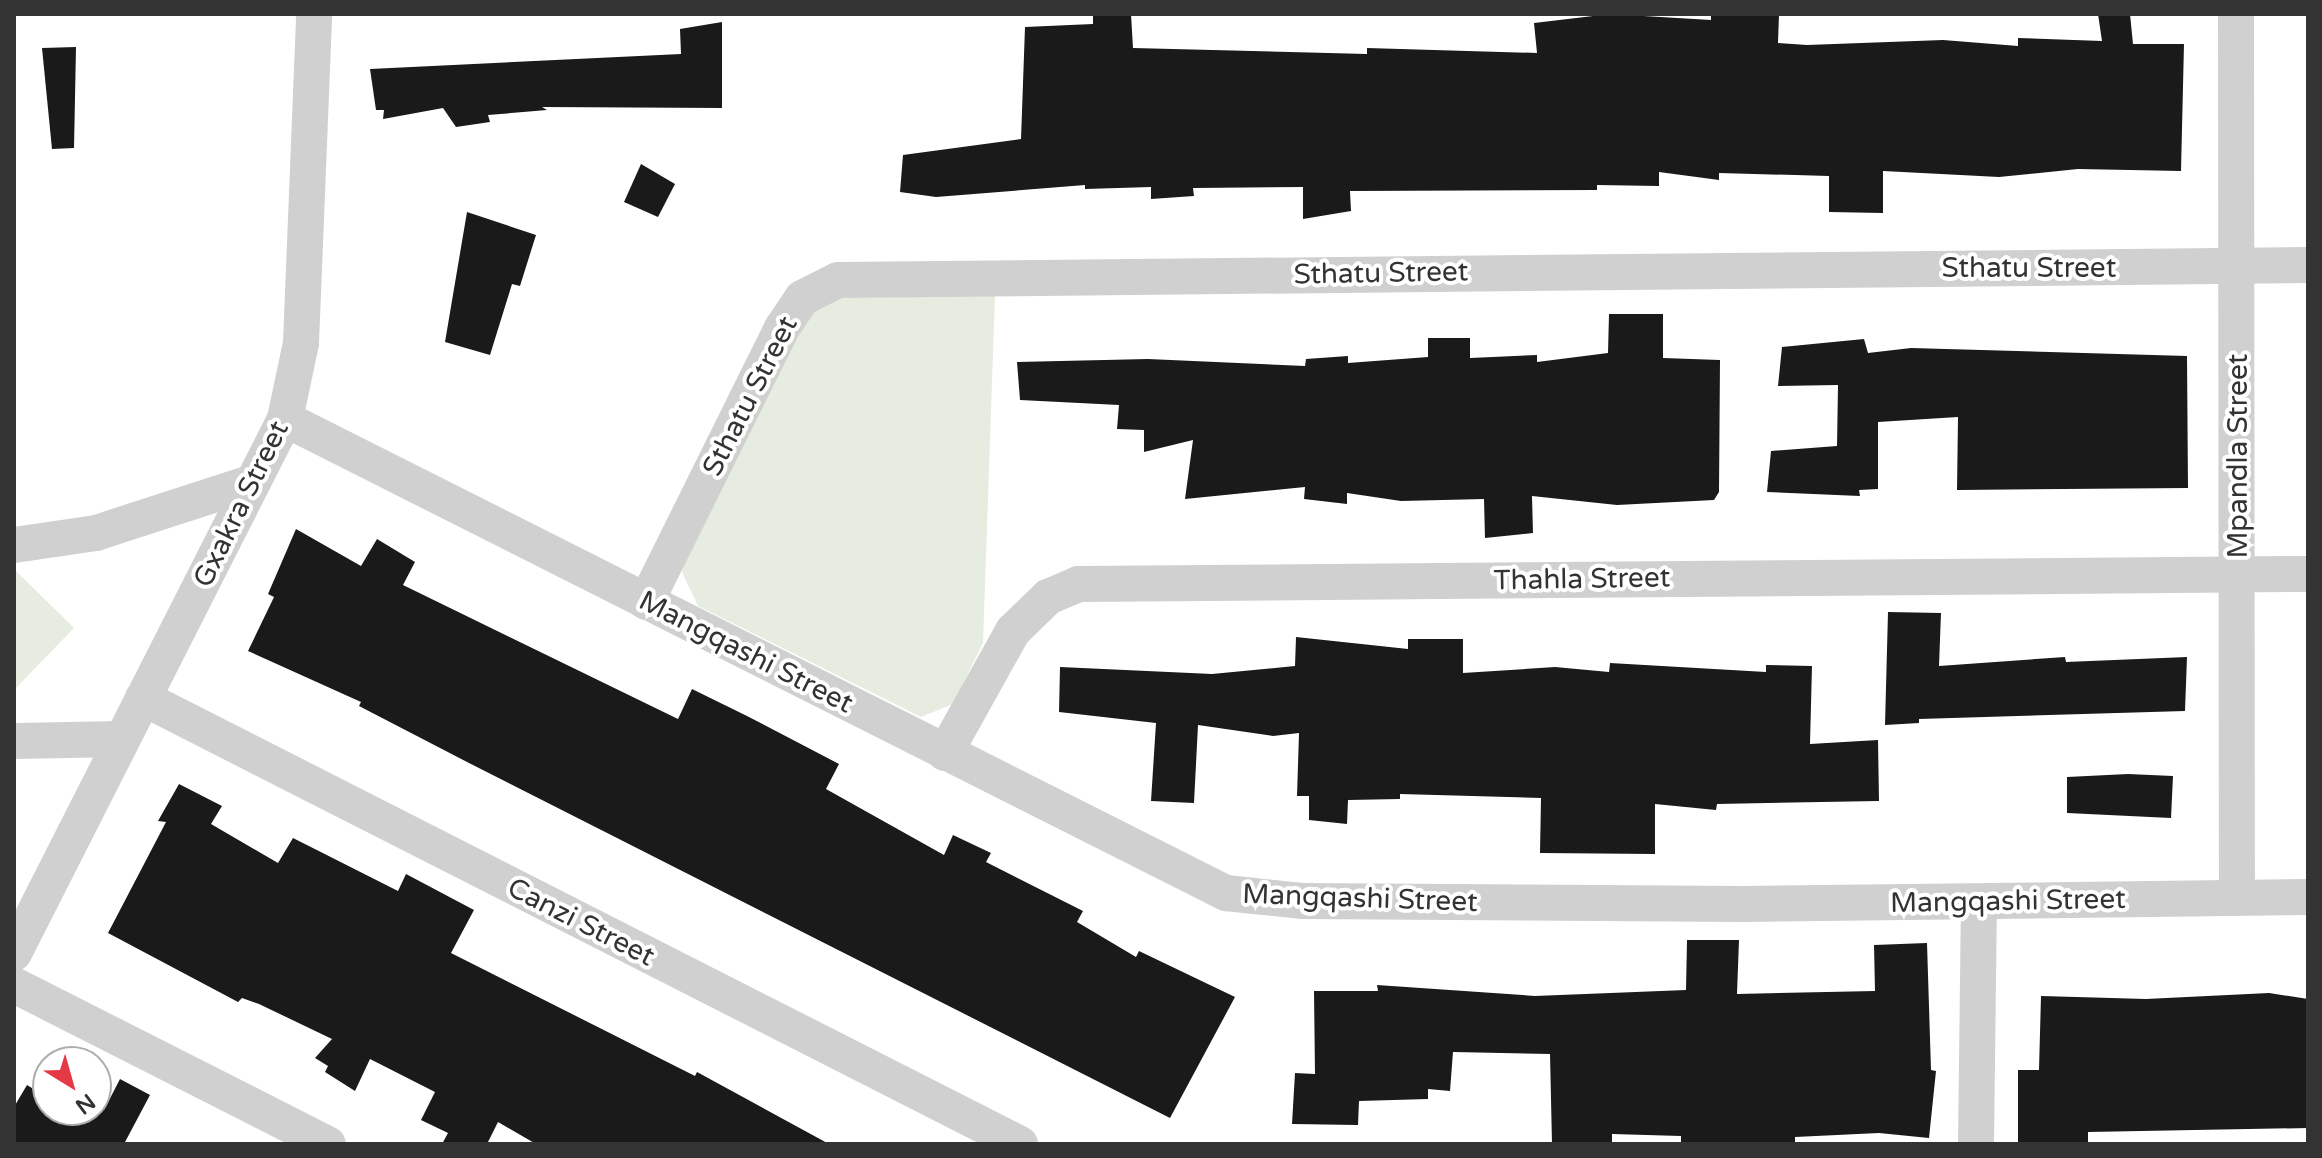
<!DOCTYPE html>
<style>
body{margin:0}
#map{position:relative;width:2322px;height:1158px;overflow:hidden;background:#fff;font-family:"Varela Round",sans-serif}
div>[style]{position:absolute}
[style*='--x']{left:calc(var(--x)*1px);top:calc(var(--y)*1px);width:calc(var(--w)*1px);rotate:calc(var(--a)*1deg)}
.green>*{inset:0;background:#e6ecdf}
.building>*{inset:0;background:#1a1a1a}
.minor>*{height:36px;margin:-18px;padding:0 18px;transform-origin:18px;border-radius:18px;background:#d0d0d0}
span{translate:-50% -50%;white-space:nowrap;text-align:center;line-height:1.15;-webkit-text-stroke:8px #fff;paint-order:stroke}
.street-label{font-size:28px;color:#333}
.frame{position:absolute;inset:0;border:16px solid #333;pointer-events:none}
.north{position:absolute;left:32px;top:1046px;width:80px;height:80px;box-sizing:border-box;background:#fff;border:2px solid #adadad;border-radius:50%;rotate:143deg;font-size:22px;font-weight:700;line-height:32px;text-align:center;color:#333}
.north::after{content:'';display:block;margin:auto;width:28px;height:36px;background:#e63946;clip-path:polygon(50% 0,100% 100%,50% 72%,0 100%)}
</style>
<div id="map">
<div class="green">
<i style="clip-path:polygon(859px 290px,995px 295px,983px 643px,953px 704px,921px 717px,698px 606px,682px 572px,685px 554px,804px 320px,821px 299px)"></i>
<i style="clip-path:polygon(14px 569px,74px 628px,14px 690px)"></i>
</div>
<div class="building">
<i style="clip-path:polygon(1093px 14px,1131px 14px,1133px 48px,1367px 54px,1367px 48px,1537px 53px,1534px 23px,1610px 14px,1711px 20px,1711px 14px,1779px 14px,1778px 43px,1807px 45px,1943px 40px,2018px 46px,2018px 38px,2102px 41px,2098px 14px,2130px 14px,2133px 44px,2184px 44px,2181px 171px,2078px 169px,1999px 177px,1883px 171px,1883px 213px,1829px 212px,1829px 176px,1719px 173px,1719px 180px,1659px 172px,1659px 186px,1597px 185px,1597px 190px,1350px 191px,1351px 211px,1303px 219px,1303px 187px,1193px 188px,1194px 196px,1151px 199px,1151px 187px,1085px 189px,1085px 185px,936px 197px,900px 192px,903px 155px,1021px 139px,1025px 27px,1093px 24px)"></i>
<i style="clip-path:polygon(722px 22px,722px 108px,542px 107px,547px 110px,488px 115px,490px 122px,456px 127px,443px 108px,383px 119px,384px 110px,376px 110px,370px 69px,681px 54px,680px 29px)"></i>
<i style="clip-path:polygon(76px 47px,74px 148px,52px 149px,42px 48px)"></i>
<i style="clip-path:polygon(641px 164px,675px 184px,658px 217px,624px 202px)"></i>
<i style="clip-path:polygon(467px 212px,536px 235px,520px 286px,512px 284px,490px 355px,445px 342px)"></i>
<i style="clip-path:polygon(1609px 314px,1663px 314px,1663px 358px,1720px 360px,1719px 492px,1714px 500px,1617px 505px,1532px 496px,1533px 533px,1485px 538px,1484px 499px,1401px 501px,1347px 493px,1347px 504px,1304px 499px,1305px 487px,1185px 499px,1193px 440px,1144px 452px,1144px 430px,1117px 429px,1119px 405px,1020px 400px,1017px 362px,1148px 359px,1305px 366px,1306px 359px,1348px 356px,1348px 363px,1428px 357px,1428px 338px,1470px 338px,1470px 358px,1537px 355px,1537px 362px,1608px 353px)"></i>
<i style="clip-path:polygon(1864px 339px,1868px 353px,1911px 348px,2187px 356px,2188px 488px,1957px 490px,1958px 417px,1878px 422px,1878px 489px,1859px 490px,1860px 496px,1767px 492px,1771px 451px,1837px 446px,1838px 385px,1778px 386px,1782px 347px)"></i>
<i style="clip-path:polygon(296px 529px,361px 566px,377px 539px,415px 562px,403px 585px,678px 719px,692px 689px,747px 716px,839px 764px,826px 789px,944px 855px,953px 835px,991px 853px,986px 862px,1083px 911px,1077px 922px,1136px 957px,1139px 951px,1235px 997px,1170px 1118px,469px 763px,359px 706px,361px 702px,248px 651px,274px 597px,268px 594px)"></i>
<i style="clip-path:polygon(1888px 612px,1941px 613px,1939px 666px,2065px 657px,2066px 662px,2187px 657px,2185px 711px,1919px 719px,1919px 723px,1885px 725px)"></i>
<i style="clip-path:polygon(1296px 637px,1408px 649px,1408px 639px,1463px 639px,1463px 673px,1555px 667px,1609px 672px,1610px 663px,1766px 672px,1766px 665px,1812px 666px,1810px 744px,1878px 740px,1879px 801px,1717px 804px,1716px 810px,1655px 804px,1655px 854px,1540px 853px,1541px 798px,1400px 794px,1400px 799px,1348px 800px,1347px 824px,1309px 820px,1309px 796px,1297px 796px,1299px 733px,1273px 736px,1198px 725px,1194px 803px,1151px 801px,1156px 723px,1059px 712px,1060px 667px,1212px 674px,1295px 666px)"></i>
<i style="clip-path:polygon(2128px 774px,2173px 776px,2171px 818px,2067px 813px,2067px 777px)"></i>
<i style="clip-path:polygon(179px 784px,222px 806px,211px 824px,278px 863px,293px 838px,398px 891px,406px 874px,474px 910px,451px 953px,695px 1076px,697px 1072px,829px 1144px,536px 1144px,498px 1122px,487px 1144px,442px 1144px,448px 1133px,421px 1120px,435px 1092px,370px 1059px,355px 1091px,325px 1072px,328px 1066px,315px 1058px,332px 1039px,259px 1004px,242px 998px,238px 1002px,108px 933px,166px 822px,158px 821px)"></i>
<i style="clip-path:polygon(1687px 940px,1739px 940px,1737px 994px,1875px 991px,1874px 945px,1927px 943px,1931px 1070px,1936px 1071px,1929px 1138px,1879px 1133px,1795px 1137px,1795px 1144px,1681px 1144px,1681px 1136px,1612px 1134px,1612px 1144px,1552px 1144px,1550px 1054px,1453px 1052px,1450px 1091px,1428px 1089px,1428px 1099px,1359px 1101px,1358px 1125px,1292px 1124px,1295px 1073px,1315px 1074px,1314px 991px,1378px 991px,1377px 985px,1535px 996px,1686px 990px)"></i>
<i style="clip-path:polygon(2269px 993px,2308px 999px,2308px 1128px,2088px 1132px,2088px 1144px,2018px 1144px,2018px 1070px,2039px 1070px,2041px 996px,2146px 999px)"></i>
<i style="clip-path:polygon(120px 1079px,150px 1095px,124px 1144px,14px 1144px,14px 1107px,27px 1085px,48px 1098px,48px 1110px,104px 1110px)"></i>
</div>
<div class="minor">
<i style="--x:2236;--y:14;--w:883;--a:89.94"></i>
<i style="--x:285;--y:419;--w:1054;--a:26.74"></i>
<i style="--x:1226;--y:893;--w:76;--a:6"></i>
<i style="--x:1302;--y:901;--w:442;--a:0.4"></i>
<i style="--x:1744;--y:904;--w:564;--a:-0.71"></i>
<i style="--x:14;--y:545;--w:83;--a:-8.3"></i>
<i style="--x:96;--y:533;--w:165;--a:-18"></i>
<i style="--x:646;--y:602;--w:306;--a:-63.6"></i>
<i style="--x:782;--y:328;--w:36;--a:-56"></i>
<i style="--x:802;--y:298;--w:40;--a:-26.6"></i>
<i style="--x:838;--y:280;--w:1470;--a:-0.58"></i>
<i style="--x:143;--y:698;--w:984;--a:26.96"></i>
<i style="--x:14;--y:741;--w:108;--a:-1.1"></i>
<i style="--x:945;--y:753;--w:140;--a:-60.9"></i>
<i style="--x:1013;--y:631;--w:49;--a:-44.2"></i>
<i style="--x:1048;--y:597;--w:33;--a:-23"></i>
<i style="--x:1078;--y:584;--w:1230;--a:-0.47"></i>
<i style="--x:14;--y:953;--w:599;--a:-63.09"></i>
<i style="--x:285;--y:419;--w:78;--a:-78.1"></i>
<i style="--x:301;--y:343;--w:329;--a:-87.7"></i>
<i style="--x:14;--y:985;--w:352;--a:26.9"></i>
<i style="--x:1976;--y:1144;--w:242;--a:-89.3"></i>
</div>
<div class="street-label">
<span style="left:2029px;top:268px">Sthatu Street</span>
<span style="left:1381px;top:273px;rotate:-1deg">Sthatu Street</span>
<span style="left:750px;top:396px;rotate:-63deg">Sthatu Street</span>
<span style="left:2238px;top:456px;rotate:-90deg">Mpandla Street</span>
<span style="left:241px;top:504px;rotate:-64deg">Gxakra Street</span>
<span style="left:1582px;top:579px;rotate:-1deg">Thahla Street</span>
<span style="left:746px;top:652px;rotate:27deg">Mangqashi Street</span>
<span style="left:1360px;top:898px;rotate:2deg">Mangqashi Street</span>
<span style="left:2008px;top:901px;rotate:-1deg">Mangqashi Street</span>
<span style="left:581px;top:922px;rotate:27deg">Canzi Street</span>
</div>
<div class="frame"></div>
<div class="north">N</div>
</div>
